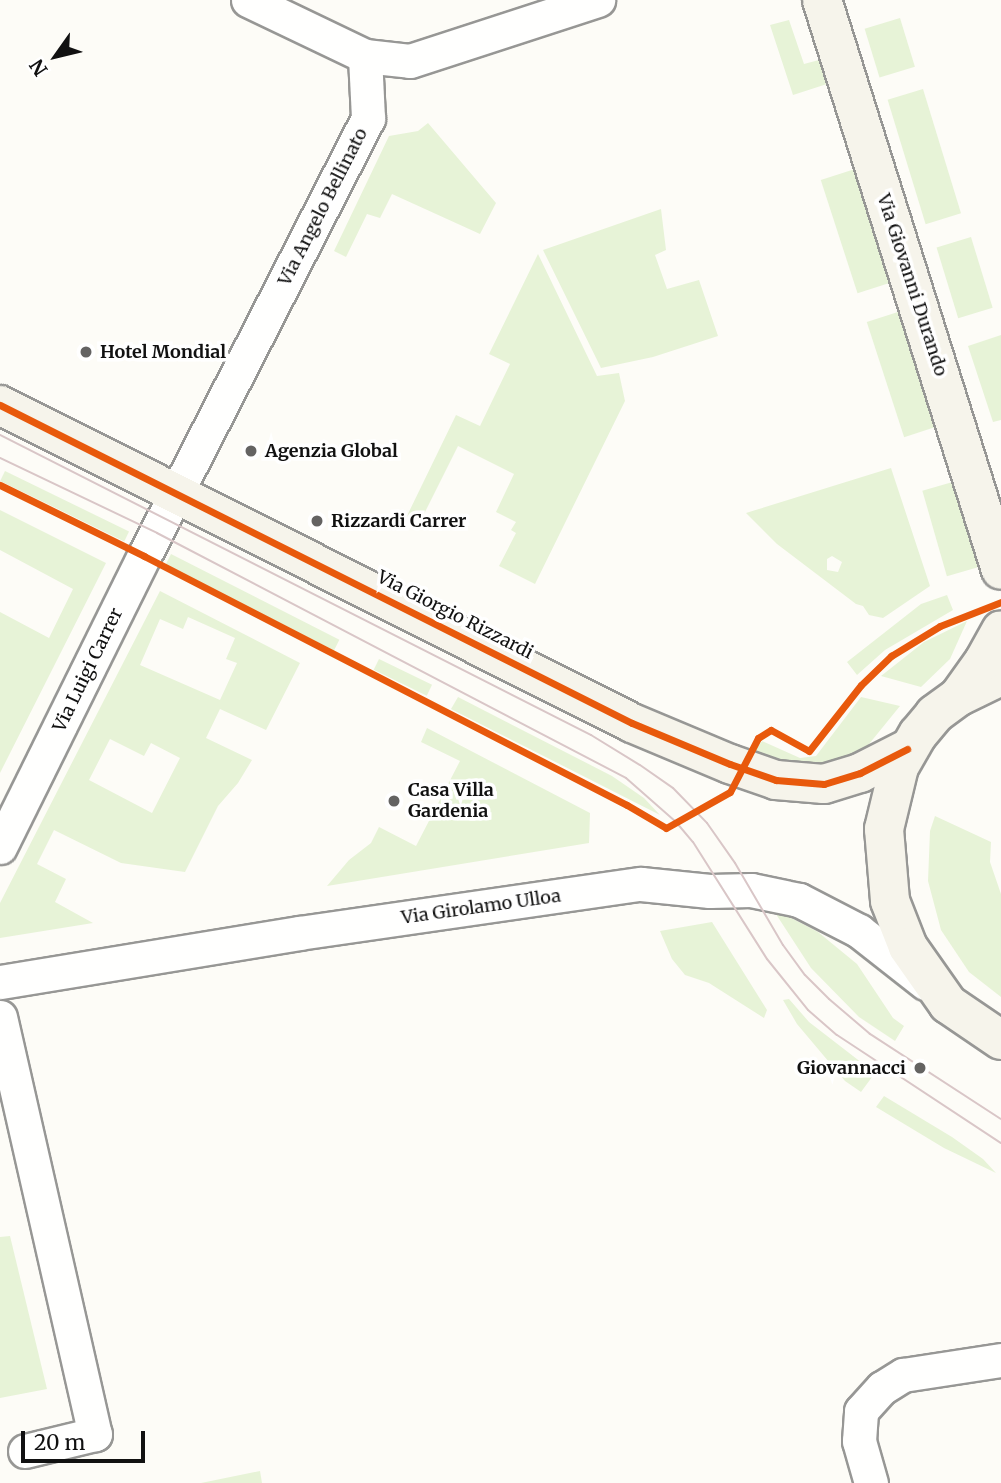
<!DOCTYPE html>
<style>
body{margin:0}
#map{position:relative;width:1001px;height:1483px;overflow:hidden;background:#fdfcf7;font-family:Merriweather,serif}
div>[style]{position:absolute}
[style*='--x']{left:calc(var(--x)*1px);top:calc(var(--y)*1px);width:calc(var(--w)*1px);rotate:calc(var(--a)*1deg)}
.green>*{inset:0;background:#e7f3d7;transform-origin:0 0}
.roads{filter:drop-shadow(2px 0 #979795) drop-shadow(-2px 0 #979795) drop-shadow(0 2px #979795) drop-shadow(0 -2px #979795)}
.street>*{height:33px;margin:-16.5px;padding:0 16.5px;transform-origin:16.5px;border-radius:16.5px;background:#fffffe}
.secondary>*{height:38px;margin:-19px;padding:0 19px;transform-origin:19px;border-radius:19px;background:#f6f4eb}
.tram>*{height:2px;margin:-1px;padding:0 1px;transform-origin:1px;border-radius:1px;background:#d9c6c7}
.cycleway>*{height:7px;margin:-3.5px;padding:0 3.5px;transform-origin:3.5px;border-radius:3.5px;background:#e8590c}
.dots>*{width:19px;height:19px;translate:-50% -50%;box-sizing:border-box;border:4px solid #fff;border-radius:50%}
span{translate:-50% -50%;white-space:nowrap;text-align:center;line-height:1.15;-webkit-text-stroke:7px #fff;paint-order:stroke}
.street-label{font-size:18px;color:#111}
.poi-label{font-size:18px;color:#111;font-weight:700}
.left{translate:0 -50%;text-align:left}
.right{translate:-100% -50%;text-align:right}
.north{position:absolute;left:21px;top:21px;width:70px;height:70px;-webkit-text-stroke:5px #fff;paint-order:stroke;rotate:236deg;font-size:19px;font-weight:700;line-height:28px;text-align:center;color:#111}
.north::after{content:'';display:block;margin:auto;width:24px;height:32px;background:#111;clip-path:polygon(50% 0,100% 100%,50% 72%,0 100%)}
.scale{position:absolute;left:21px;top:1431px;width:124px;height:32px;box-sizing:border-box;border:4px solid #111;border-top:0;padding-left:9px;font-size:21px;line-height:24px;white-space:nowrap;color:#111;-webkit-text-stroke:5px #fff;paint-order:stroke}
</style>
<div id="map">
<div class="green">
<i style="left:900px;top:18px;width:51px;height:37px;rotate:73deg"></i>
<i style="clip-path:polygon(789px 20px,804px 64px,819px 60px,827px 84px,793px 95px,770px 25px)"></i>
<i style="left:923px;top:89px;width:130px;height:37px;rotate:73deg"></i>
<i style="clip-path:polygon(428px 123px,496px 203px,480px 234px,392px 194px,380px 218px,367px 214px,346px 257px,334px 251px,389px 136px,418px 131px)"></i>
<i style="left:855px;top:169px;width:119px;height:36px;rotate:72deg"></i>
<i style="clip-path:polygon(661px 209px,666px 250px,655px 255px,667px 289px,699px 280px,718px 336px,653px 357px,601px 368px,543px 250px)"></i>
<i style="left:971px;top:237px;width:74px;height:36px;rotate:73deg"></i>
<i style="clip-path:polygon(538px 254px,597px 376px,619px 373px,625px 401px,535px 584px,499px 566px,516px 533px,511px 530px,516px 522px,496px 512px,514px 474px,458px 446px,418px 526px,405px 520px,456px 415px,480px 426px,510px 364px,489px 354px)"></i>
<i style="left:901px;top:311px;width:121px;height:36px;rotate:72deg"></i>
<i style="clip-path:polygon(1001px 335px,1001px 420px,993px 422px,968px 346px)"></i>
<i style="clip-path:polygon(evenodd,891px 468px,930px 586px,883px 618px,869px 615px,863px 606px,856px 604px,777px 544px,746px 513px,891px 468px,832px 556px,842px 562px,838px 572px,827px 570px,827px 559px,832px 556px)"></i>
<i style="left:5px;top:471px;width:138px;height:11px;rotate:26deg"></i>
<i style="left:956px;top:481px;width:89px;height:35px;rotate:74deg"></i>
<i style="clip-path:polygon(0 510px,106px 563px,0 773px,0 612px,49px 638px,73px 589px,0 550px)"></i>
<i style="left:171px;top:554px;width:189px;height:12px;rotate:27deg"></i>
<i style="clip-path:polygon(evenodd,160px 591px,300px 663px,266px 730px,220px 709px,206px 738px,252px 760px,238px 783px,218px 806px,185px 872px,121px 863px,54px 830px,37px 864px,66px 879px,55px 902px,93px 923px,0 938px,0 903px,160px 591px,188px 617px,235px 638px,226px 659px,237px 663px,220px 700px,140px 665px,160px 619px,183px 629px,188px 617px,160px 591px,110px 739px,144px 756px,151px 743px,180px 758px,152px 813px,89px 780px,110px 739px)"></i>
<i style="clip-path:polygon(947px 595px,953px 610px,885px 650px,857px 675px,847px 662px,921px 604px)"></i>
<i style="clip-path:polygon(967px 621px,950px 659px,921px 687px,881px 676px,924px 642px)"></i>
<i style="left:379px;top:659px;width:59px;height:12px;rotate:26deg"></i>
<i style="clip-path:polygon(458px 697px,612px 776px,644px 798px,660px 815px,451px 709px)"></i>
<i style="clip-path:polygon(861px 697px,900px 706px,865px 749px,846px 759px,809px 767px,773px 760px,754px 752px,762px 741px,800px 758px,816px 756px)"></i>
<i style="clip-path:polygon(427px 728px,590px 813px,589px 843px,327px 886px,349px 860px,371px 843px,379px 827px,416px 846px,460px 761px,421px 742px)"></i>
<i style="clip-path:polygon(935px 816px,991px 842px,990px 862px,1001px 894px,1001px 997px,969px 972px,941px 930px,928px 881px,930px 831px)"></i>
<i style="clip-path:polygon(772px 908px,818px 932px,857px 964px,893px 1018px,904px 1026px,895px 1041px,859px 1017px,811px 968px)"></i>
<i style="clip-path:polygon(712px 922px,767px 1010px,764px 1018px,709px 983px,685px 975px,672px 959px,660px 931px)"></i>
<i style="clip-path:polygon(789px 999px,809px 1022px,875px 1073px,861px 1092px,845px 1081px,797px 1024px,783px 1000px)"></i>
<i style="clip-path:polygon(884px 1096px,952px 1137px,983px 1159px,996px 1173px,944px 1148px,876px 1107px)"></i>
<i style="clip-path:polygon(10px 1236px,47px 1389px,0 1398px,0 1237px)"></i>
<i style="clip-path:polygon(260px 1471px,262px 1483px,201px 1483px)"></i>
</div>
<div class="roads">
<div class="street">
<i style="--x:248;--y:0;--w:130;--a:25.6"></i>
<i style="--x:365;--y:56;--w:45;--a:6.3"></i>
<i style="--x:410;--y:61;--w:198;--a:-18"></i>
<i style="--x:0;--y:847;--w:325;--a:-63.7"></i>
<i style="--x:144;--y:556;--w:492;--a:-62.9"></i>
<i style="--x:368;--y:118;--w:62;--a:-92.8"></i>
<i style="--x:0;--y:982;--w:303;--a:-9.3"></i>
<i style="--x:299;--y:933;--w:345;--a:-8.2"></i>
<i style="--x:641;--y:884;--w:69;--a:5.8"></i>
<i style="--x:710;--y:891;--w:41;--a:-1.4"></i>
<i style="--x:751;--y:890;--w:49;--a:11.8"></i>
<i style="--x:799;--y:900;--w:68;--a:27.3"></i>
<i style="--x:859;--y:931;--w:84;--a:38.2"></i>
<i style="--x:0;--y:1017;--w:428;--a:77.2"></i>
<i style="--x:95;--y:1434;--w:72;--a:166.3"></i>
<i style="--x:871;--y:1483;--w:44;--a:-105.9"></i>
<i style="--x:859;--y:1441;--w:30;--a:-86"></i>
<i style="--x:861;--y:1411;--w:31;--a:-48"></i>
<i style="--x:882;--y:1388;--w:25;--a:-32"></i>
<i style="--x:903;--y:1375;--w:99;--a:-8.7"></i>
</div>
<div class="secondary">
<i style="--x:822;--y:0;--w:597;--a:72.57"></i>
<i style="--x:0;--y:405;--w:707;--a:26.71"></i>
<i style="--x:632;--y:723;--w:106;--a:22.7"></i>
<i style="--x:730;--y:764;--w:49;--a:19.2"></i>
<i style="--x:776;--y:780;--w:48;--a:4.8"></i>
<i style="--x:824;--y:784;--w:38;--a:-17"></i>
<i style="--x:860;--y:773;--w:53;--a:-27.1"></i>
<i style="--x:1001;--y:676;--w:48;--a:154"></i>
<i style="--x:958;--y:697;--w:29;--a:144"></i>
<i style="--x:935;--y:714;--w:26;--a:130"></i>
<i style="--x:918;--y:734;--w:38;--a:120"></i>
<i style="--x:899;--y:767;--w:64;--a:103.6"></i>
<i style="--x:884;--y:829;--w:72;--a:85.2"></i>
<i style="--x:890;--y:901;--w:49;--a:68.6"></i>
<i style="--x:908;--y:947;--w:70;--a:54.9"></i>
<i style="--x:948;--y:1004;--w:64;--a:34.2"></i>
<i style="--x:959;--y:696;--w:43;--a:-54.5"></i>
<i style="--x:984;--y:661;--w:35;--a:-61"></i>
</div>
</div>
<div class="tram">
<i style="--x:0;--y:435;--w:663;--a:26.91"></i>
<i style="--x:591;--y:735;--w:57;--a:31.5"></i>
<i style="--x:640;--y:765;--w:40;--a:34.9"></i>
<i style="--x:673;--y:788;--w:49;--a:45.8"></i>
<i style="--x:707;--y:823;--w:49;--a:55"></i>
<i style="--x:735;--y:863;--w:95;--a:59.7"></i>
<i style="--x:783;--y:945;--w:37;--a:54"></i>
<i style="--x:805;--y:975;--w:34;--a:45"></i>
<i style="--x:829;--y:999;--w:54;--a:40.5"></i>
<i style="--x:870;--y:1034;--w:156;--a:33"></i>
<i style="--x:0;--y:458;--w:174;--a:25.5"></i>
<i style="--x:157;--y:533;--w:529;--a:27.58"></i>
<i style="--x:626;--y:778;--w:67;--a:41.3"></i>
<i style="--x:676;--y:822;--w:26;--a:50"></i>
<i style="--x:693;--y:842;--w:138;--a:57.7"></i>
<i style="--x:767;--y:959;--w:65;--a:51.2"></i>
<i style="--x:808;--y:1010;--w:38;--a:41"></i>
<i style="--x:837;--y:1035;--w:196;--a:33.4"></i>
</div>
<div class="cycleway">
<i style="--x:0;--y:405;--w:707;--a:26.71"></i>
<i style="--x:632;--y:723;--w:106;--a:22.7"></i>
<i style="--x:730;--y:764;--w:49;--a:19.2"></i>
<i style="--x:776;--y:780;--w:48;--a:4.8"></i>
<i style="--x:824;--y:784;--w:38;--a:-17"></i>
<i style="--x:860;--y:773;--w:53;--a:-27.1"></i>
<i style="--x:0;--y:485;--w:161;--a:26.2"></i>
<i style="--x:144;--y:556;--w:543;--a:27.27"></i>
<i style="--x:627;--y:805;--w:45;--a:30.5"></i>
<i style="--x:666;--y:828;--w:73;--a:-29.4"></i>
<i style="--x:730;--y:792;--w:61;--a:-62.6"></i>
<i style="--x:758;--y:738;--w:15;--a:-32"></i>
<i style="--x:771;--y:730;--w:43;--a:28.9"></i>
<i style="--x:809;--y:751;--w:84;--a:-51.8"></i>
<i style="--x:861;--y:685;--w:42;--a:-44"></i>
<i style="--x:891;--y:656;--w:57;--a:-31.5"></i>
<i style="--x:940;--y:626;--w:66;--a:-21.5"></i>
</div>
<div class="dots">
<i style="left:86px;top:352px;background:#646362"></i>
<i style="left:251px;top:451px;background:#646362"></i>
<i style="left:317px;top:521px;background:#646362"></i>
<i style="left:394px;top:801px;background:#646362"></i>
<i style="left:920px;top:1068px;background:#646362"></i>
</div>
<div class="street-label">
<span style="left:323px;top:207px;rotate:-63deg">Via Angelo Bellinato</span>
<span style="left:912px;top:285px;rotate:72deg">Via Giovanni Durando</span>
<span style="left:455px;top:615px;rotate:27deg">Via Giorgio Rizzardi</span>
<span style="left:88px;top:670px;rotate:-64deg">Via Luigi Carrer</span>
<span style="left:481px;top:907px;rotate:-8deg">Via Girolamo Ulloa</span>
</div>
<div class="poi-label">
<span class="left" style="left:100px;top:352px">Hotel Mondial</span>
<span class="left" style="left:265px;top:451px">Agenzia Global</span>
<span class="left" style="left:331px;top:521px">Rizzardi Carrer</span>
<span class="left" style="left:408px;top:801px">Casa Villa<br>Gardenia</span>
<span class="right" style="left:906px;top:1068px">Giovannacci</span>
</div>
<div class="north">N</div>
<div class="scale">20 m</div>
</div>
